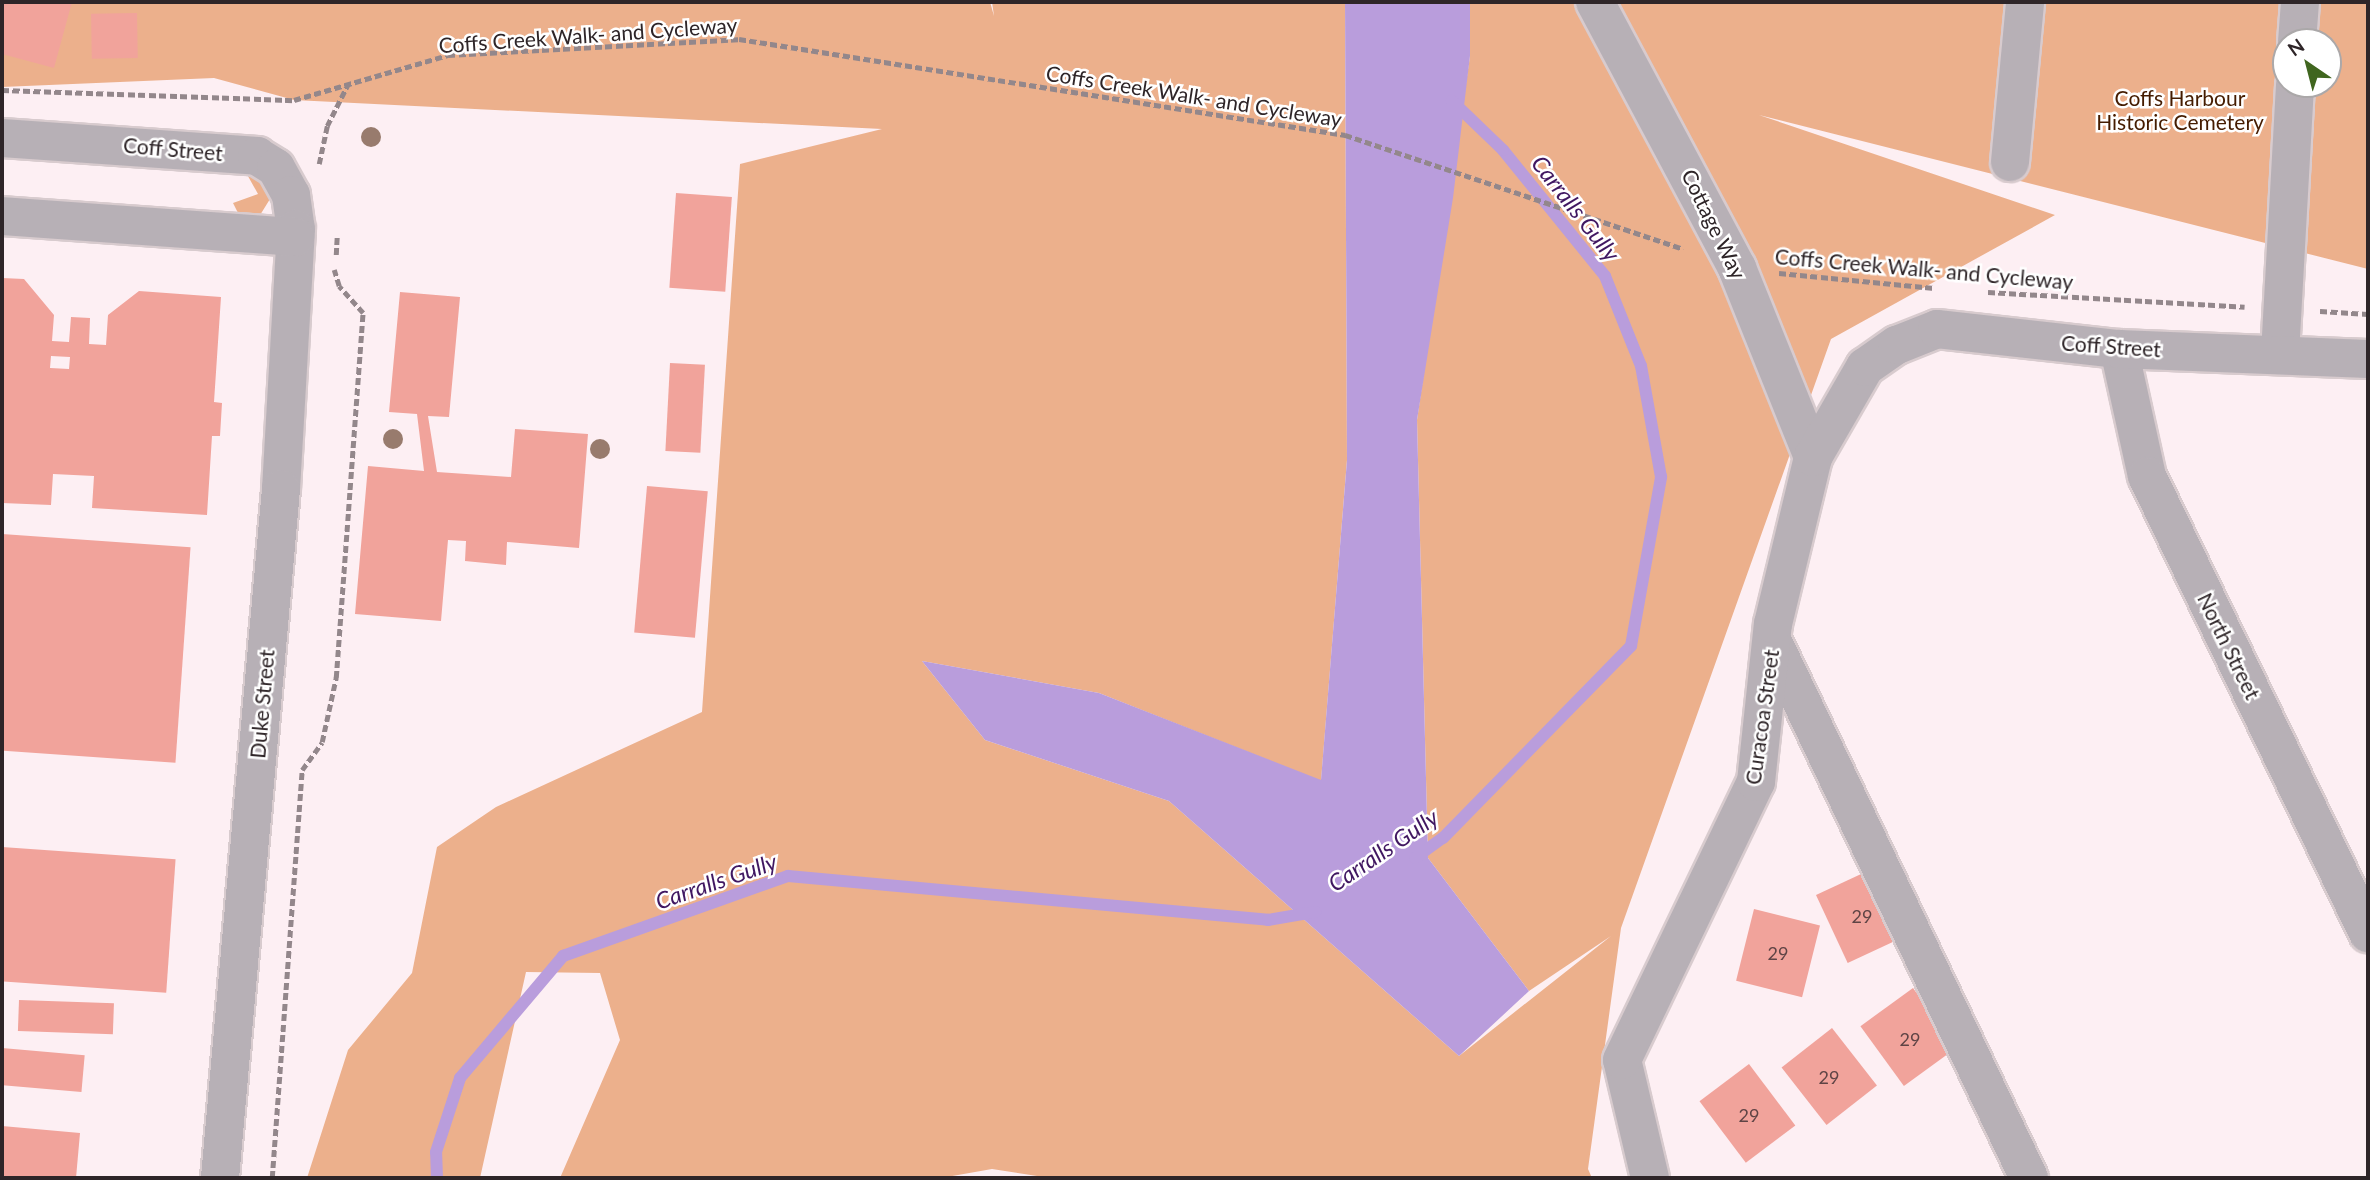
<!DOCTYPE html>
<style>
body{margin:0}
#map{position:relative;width:2370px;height:1180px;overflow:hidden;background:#fdeff3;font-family:Lato,sans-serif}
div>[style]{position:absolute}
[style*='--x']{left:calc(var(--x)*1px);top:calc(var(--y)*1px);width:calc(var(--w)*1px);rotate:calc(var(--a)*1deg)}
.green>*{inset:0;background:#ecb08c}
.water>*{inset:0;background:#b99ddc}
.stream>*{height:12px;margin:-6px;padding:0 6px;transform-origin:6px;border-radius:6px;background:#b99ddc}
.building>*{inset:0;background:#f1a39b;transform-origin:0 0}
.path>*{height:4.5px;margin-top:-2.25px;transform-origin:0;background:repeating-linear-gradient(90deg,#93878b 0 7px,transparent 0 10.5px)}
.roads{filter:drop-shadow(2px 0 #d8cbce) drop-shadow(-2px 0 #d8cbce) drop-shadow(0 2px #d8cbce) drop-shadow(0 -2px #d8cbce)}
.minor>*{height:38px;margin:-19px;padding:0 19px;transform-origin:19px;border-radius:19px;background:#b7b0b6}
.trees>*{width:20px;height:20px;margin:-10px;border-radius:50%;background:#987b6d}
span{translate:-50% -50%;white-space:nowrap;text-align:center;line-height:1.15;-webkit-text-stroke:5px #fff;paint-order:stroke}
.number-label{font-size:18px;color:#5f4445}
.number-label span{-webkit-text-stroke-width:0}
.street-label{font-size:21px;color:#2e2528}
.park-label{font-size:21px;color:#451c00}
.water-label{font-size:23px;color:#401761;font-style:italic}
.frame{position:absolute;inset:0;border:4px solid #2e2528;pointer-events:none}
.north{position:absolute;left:2272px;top:28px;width:70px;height:70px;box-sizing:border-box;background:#fff;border:2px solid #aba8a9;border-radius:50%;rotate:325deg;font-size:19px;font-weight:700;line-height:28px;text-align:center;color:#2e2528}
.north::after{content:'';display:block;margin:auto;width:24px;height:32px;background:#40661f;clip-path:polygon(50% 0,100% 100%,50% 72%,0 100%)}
</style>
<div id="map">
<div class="green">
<i style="clip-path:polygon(evenodd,2px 2px,990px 2px,994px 16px,992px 2px,1345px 2px,1347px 460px,1321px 781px,1099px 693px,922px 661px,985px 740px,1169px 801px,1459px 1056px,1611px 936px,1529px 991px,1428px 858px,1417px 420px,1470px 56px,1470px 2px,2368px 2px,2368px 269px,1759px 115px,2055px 215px,1831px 339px,1621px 928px,1588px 1169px,1592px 1178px,1050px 1178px,992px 1169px,941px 1178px,560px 1178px,620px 1040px,600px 973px,526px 972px,480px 1178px,307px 1178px,348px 1050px,412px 973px,437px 847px,496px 807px,702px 712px,740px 164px,882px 129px,294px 100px,214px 78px,2px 87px,2px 2px,2286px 42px,2328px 42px,2328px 84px,2286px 84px,2286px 42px)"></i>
<i style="clip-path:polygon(244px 169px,268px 188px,270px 199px,257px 220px,242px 221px,233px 203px,258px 194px)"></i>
</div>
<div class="water">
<i style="clip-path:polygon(1345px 2px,1470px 2px,1470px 56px,1453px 198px,1417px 420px,1428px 858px,1529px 991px,1459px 1056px,1169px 801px,985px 740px,922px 661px,1099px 693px,1321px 780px,1347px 460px)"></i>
</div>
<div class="stream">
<i style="--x:1415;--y:858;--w:34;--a:-36"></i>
<i style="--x:1443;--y:838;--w:269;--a:-45.6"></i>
<i style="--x:1631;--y:646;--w:172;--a:-79.9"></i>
<i style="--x:1661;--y:477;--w:113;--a:-100.2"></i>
<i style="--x:1641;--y:366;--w:97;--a:-111.8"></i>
<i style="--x:1605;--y:276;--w:162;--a:-129"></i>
<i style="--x:1503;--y:150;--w:71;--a:-136.1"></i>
<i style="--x:437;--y:1178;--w:26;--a:-92"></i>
<i style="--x:436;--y:1152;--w:78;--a:-72"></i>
<i style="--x:460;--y:1078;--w:160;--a:-49.8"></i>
<i style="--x:563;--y:956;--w:239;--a:-19.6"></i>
<i style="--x:788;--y:876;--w:482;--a:5.2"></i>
<i style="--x:1268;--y:920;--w:48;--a:-9.7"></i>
</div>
<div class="building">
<i style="clip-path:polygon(2px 2px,72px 2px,54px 68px,2px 54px)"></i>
<i style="left:137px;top:13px;width:45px;height:46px;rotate:89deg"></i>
<i style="left:676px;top:193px;width:56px;height:95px;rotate:4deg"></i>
<i style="clip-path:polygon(evenodd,2px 278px,24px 279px,54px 315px,52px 341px,69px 342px,71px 317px,90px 318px,89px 344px,106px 345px,108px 315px,139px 291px,221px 297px,214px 402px,222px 403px,220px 436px,212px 436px,207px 515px,92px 508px,94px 476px,53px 474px,51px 505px,2px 503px,2px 278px,51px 356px,70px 357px,69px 369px,50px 368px,51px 356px)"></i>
<i style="clip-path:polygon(400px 292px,460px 297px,449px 417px,428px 416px,437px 472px,511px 477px,515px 429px,588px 434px,579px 548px,507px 542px,506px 565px,465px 561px,466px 541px,448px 540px,441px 621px,355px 614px,368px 466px,424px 471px,417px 414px,389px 412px)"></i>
<i style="left:670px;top:363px;width:35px;height:88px;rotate:3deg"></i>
<i style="left:647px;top:486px;width:61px;height:147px;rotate:5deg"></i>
<i style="left:2px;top:534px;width:189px;height:216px;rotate:4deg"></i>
<i style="left:2px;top:847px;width:174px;height:134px;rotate:4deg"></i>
<i style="left:1874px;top:868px;width:75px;height:64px;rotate:65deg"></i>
<i style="left:1754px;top:909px;width:68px;height:74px;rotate:14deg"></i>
<i style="left:1913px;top:988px;width:74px;height:65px;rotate:54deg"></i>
<i style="left:19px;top:1000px;width:95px;height:31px;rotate:2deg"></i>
<i style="left:1832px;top:1028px;width:73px;height:64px;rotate:52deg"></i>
<i style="left:2px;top:1048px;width:83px;height:37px;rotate:5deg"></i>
<i style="left:1749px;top:1064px;width:77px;height:62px;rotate:53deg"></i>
<i style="clip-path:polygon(2px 1126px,80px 1133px,76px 1178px,4px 1178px)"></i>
</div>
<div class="path">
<i style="--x:2;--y:90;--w:292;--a:2"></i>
<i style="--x:294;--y:100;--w:160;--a:-16.3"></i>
<i style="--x:448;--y:55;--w:291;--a:-3.1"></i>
<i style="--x:739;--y:39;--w:614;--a:9"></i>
<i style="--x:1345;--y:135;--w:357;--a:18.6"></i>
<i style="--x:319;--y:164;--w:39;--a:-78"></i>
<i style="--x:327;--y:126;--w:47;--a:-63.4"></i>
<i style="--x:336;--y:255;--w:19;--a:-87"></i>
<i style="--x:1779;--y:273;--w:156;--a:5.5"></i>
<i style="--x:1988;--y:292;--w:257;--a:3.3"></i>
<i style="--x:2320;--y:311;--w:48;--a:3.6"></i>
<i style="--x:272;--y:1178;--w:409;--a:-85.8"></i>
<i style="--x:302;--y:770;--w:34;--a:-54"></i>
<i style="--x:322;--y:742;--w:66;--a:-77.7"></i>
<i style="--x:336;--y:678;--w:366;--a:-85.8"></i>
<i style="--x:363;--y:313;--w:36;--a:-132"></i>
<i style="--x:339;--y:286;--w:17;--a:-107"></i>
</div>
<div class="roads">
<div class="minor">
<i style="--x:1595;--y:2;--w:302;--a:61.9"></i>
<i style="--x:1737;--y:268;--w:204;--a:68.1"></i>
<i style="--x:2297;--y:42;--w:40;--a:-85.7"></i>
<i style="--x:2;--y:138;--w:256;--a:4"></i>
<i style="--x:257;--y:156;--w:22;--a:32"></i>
<i style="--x:276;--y:168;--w:31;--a:61"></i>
<i style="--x:291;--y:195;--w:34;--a:82"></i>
<i style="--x:296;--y:229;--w:260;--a:93.3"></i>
<i style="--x:281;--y:489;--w:692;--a:95.06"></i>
<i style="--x:2010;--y:162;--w:161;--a:-84.6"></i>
<i style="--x:2;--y:216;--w:294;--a:4.1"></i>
<i style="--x:2119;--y:349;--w:130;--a:77.6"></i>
<i style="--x:2147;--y:476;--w:508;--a:64.19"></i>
<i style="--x:2280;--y:354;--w:270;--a:-86.8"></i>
<i style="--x:1773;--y:642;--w:594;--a:64.47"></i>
<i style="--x:1650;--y:1178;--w:121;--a:-103.3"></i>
<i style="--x:1622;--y:1060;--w:309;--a:-64.3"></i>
<i style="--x:1756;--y:782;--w:159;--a:-83.9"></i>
<i style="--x:1773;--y:624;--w:172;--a:-76.5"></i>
<i style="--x:1813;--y:457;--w:104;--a:-60"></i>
<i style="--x:1865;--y:367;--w:39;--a:-35"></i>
<i style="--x:1897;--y:345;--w:43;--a:-21.8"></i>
<i style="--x:1937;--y:329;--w:183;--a:6.3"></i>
<i style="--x:2119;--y:349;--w:249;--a:2.3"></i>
</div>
</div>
<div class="trees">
<i style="left:371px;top:137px"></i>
<i style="left:393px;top:439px"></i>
<i style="left:600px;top:449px"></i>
</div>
<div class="number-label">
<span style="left:1862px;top:916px">29</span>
<span style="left:1778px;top:953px">29</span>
<span style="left:1910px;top:1039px">29</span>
<span style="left:1829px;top:1077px">29</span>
<span style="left:1749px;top:1115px">29</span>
</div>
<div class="street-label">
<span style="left:588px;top:35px;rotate:-4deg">Coffs Creek Walk- and Cycleway</span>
<span style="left:1194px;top:96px;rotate:9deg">Coffs Creek Walk- and Cycleway</span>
<span style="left:173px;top:149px;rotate:5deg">Coff Street</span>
<span style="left:1714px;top:224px;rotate:64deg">Cottage Way</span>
<span style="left:1924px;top:269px;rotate:5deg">Coffs Creek Walk- and Cycleway</span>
<span style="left:2111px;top:346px;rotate:4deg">Coff Street</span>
<span style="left:2229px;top:646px;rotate:64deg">North Street</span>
<span style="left:262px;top:704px;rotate:-85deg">Duke Street</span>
<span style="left:1762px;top:717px;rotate:-82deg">Curacoa Street</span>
</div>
<div class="park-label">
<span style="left:2180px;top:110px">Coffs Harbour<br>Historic Cemetery</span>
</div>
<div class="water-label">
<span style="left:1576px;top:208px;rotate:52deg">Carralls Gully</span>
<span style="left:1383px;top:850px;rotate:-34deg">Carralls Gully</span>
<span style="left:716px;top:881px;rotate:-19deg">Carralls Gully</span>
</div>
<div class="frame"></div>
<div class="north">N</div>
</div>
